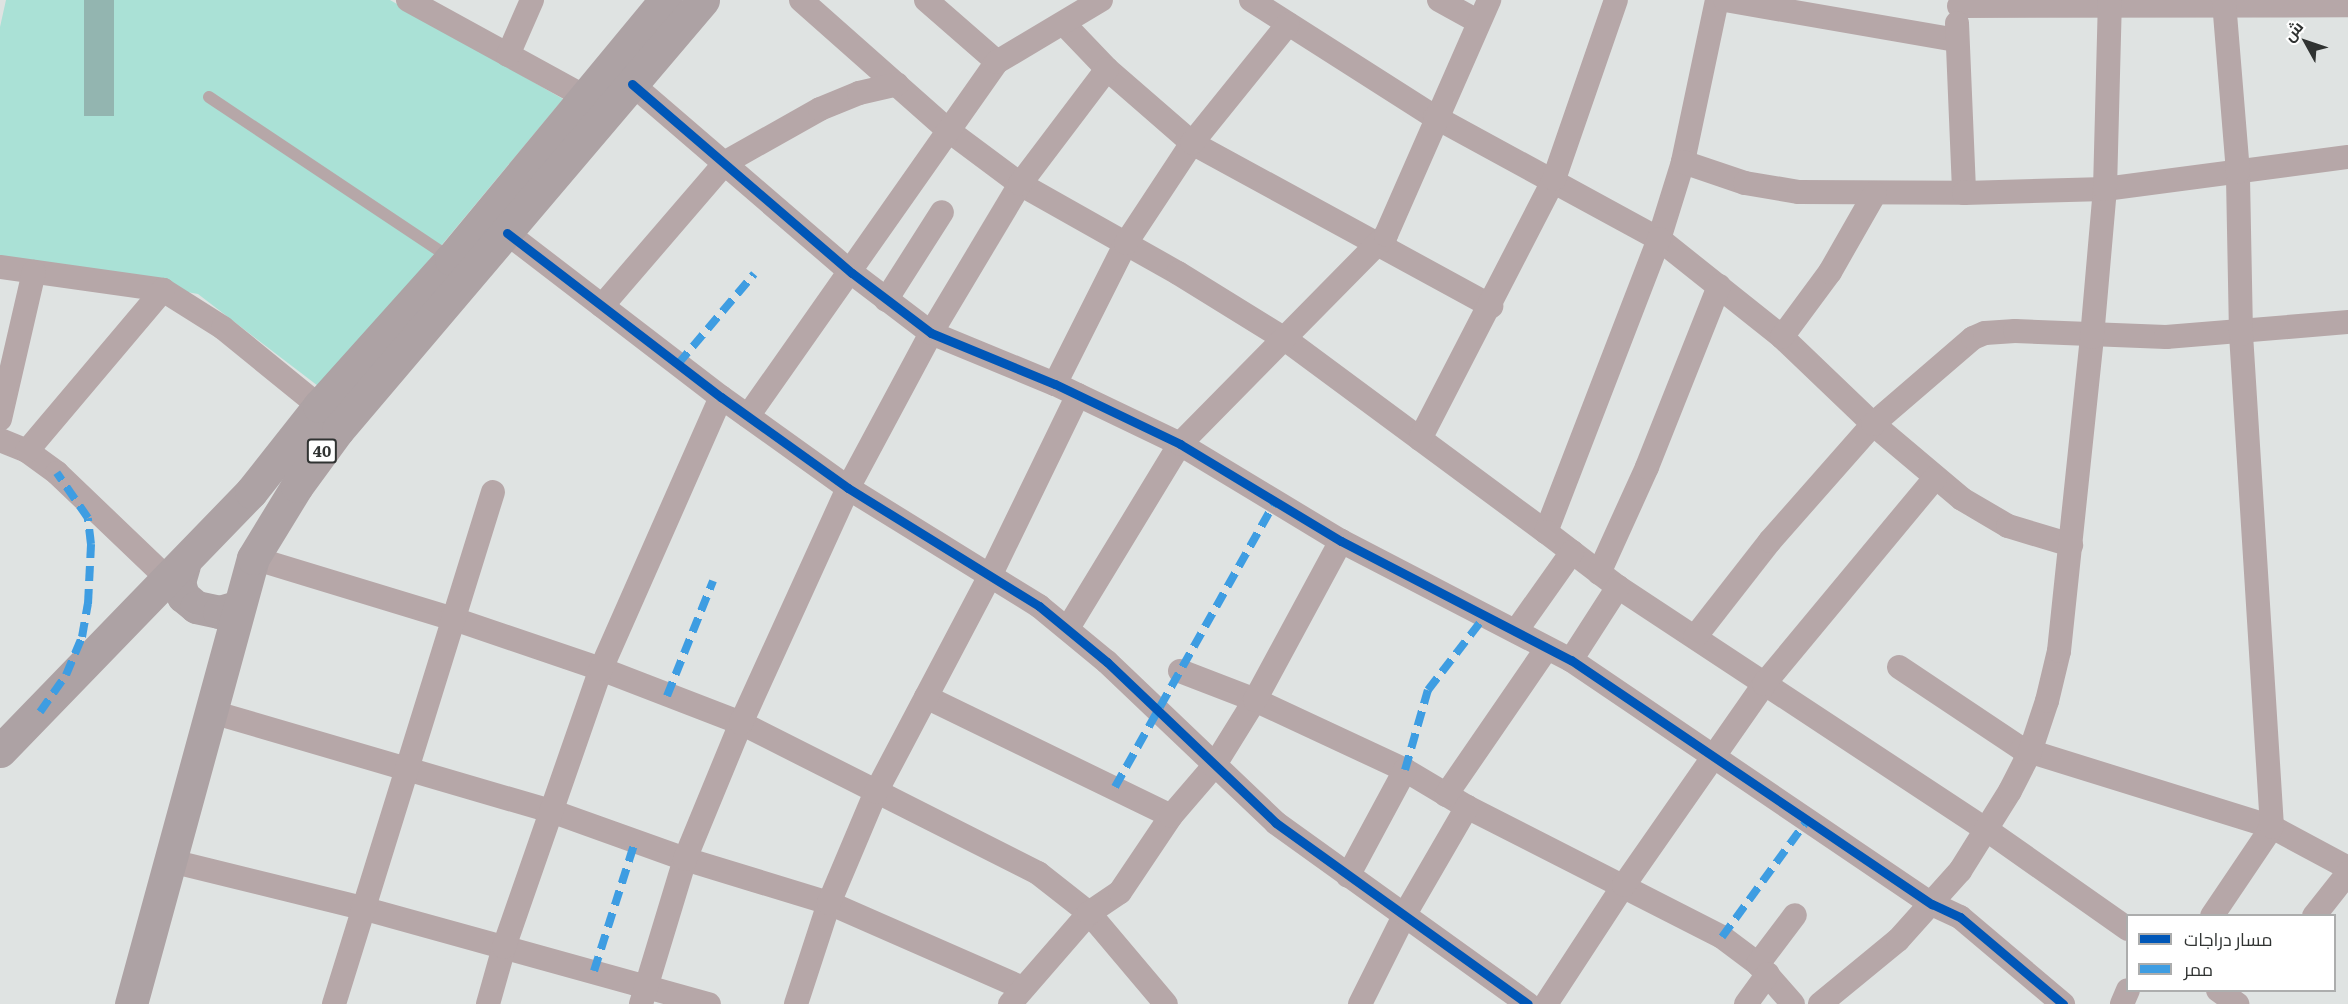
<!DOCTYPE html>
<meta charset="utf-8">
<style>
body{margin:0}
#map{position:relative;width:2348px;height:1004px;overflow:hidden;background:#dfe3e2;font-family:Literata,Cairo,serif}
div>[style]{position:absolute}
[style*='--x']{left:calc(var(--x)*1px);top:calc(var(--y)*1px);width:calc(var(--w)*1px);rotate:calc(var(--a)*1deg)}
.green>*{inset:0;background:#aae1d6}
.building>*{inset:0;background:#93b5b0;transform-origin:0 0}
.lane>*{height:12px;margin:-6px;padding:0 6px;transform-origin:6px;border-radius:6px;background:#b6a7a8}
.street>*{height:24px;margin:-12px;padding:0 12px;transform-origin:12px;border-radius:12px;background:#b6a7a8}
.highway>*{height:33px;margin:-16.5px;padding:0 16.5px;transform-origin:16.5px;border-radius:16.5px;background:#ada2a4}
.quiet>*{height:8px;margin-top:-4px;transform-origin:0;background:repeating-linear-gradient(90deg,#3e9de2 0 15px,transparent 0 23px)}
.cycleway>*{height:9px;margin:-4.5px;padding:0 4.5px;transform-origin:4.5px;border-radius:4.5px;background:#0057b8}
span{translate:-50% -50%;white-space:nowrap;text-align:center;line-height:1.15;-webkit-text-stroke:5px #fff;paint-order:stroke}
.shield-label span{padding:2px 4px;background:#fff;border:2px solid;border-radius:4px;-webkit-text-stroke-width:0}
.shield-label{font-size:15px;color:#303332;font-weight:700}
.legend{position:absolute;left:2126px;top:914px;width:210px;height:78px;box-sizing:border-box;background:#fff;border:2px solid #acadad;margin:0;padding:8px 10px;list-style:none;font-size:18px;color:#303332}
.legend li{display:flex;align-items:center;gap:12px;height:30px}
.legend b{width:30px;border:2px solid #acadad}
.north{position:absolute;left:2276px;top:12px;width:60px;height:60px;-webkit-text-stroke:4px #fff;paint-order:stroke;rotate:310deg;font-size:16px;font-weight:700;line-height:24px;text-align:center;color:#303332}
.north::after{content:'';display:block;margin:auto;width:21px;height:27px;background:#303332;clip-path:polygon(50% 0,100% 100%,50% 72%,0 100%)}
</style>
<div id="map">
<div class="green">
<i style="clip-path:polygon(6px 0,390px 0,563px 99px,322px 389px,198px 294px,0 258px,0 27px)"></i>
</div>
<div class="building">
<i style="left:84px;top:0;width:30px;height:116px"></i>
</div>
<div class="lane">
<i style="--x:209;--y:97;--w:290;--a:33.7"></i>
</div>
<div class="street">
<i style="--x:408;--y:0;--w:202;--a:28.7"></i>
<i style="--x:801;--y:0;--w:198;--a:41.5"></i>
<i style="--x:949;--y:131;--w:89;--a:36.7"></i>
<i style="--x:1020;--y:184;--w:181;--a:29.4"></i>
<i style="--x:1178;--y:273;--w:126;--a:31.7"></i>
<i style="--x:1285;--y:339;--w:325;--a:36.5"></i>
<i style="--x:926;--y:0;--w:94;--a:41.1"></i>
<i style="--x:1251;--y:0;--w:218;--a:32.5"></i>
<i style="--x:1435;--y:117;--w:255;--a:28.6"></i>
<i style="--x:1659;--y:239;--w:157;--a:38.5"></i>
<i style="--x:1782;--y:337;--w:126;--a:43.7"></i>
<i style="--x:1873;--y:424;--w:116;--a:40.1"></i>
<i style="--x:1962;--y:499;--w:53;--a:30.4"></i>
<i style="--x:2008;--y:526;--w:66;--a:16.8"></i>
<i style="--x:1439;--y:0;--w:43;--a:28.9"></i>
<i style="--x:1717;--y:0;--w:166;--a:101.9"></i>
<i style="--x:1683;--y:162;--w:81;--a:107.3"></i>
<i style="--x:1659;--y:239;--w:314;--a:111.1"></i>
<i style="--x:1546;--y:532;--w:91;--a:37.4"></i>
<i style="--x:1618;--y:587;--w:442;--a:33.4"></i>
<i style="--x:1987;--y:830;--w:172;--a:35.1"></i>
<i style="--x:1725;--y:0;--w:234;--a:9.8"></i>
<i style="--x:1959;--y:6;--w:389;--a:-0.1"></i>
<i style="--x:1957;--y:23;--w:170;--a:87.6"></i>
<i style="--x:1064;--y:24;--w:62;--a:46.3"></i>
<i style="--x:1107;--y:69;--w:113;--a:41"></i>
<i style="--x:1192;--y:143;--w:341;--a:28.6"></i>
<i style="--x:508;--y:55;--w:60;--a:-66.4"></i>
<i style="--x:632;--y:84;--w:290;--a:40.7"></i>
<i style="--x:852;--y:273;--w:99;--a:37.2"></i>
<i style="--x:931;--y:333;--w:134;--a:22.4"></i>
<i style="--x:1055;--y:384;--w:139;--a:25.6"></i>
<i style="--x:1180;--y:444;--w:188;--a:31.1"></i>
<i style="--x:1341;--y:541;--w:259;--a:27.4"></i>
<i style="--x:1571;--y:660;--w:436;--a:34.1"></i>
<i style="--x:1932;--y:904;--w:31;--a:25"></i>
<i style="--x:1960;--y:917;--w:135;--a:40.2"></i>
<i style="--x:1683;--y:162;--w:65;--a:18.7"></i>
<i style="--x:1745;--y:183;--w:55;--a:9.5"></i>
<i style="--x:1799;--y:192;--w:165;--a:0.3"></i>
<i style="--x:1964;--y:193;--w:141;--a:-1.6"></i>
<i style="--x:2105;--y:189;--w:245;--a:-7.5"></i>
<i style="--x:507;--y:233;--w:270;--a:37.5"></i>
<i style="--x:721;--y:397;--w:156;--a:35.6"></i>
<i style="--x:848;--y:488;--w:225;--a:31.7"></i>
<i style="--x:1039;--y:606;--w:88;--a:39.5"></i>
<i style="--x:1107;--y:662;--w:233;--a:43.6"></i>
<i style="--x:1276;--y:823;--w:310;--a:35.7"></i>
<i style="--x:0;--y:267;--w:165;--a:8"></i>
<i style="--x:163;--y:290;--w:71;--a:32.3"></i>
<i style="--x:223;--y:328;--w:124;--a:39.1"></i>
<i style="--x:886;--y:300;--w:104;--a:-57.5"></i>
<i style="--x:602;--y:306;--w:190;--a:-49.3"></i>
<i style="--x:726;--y:162;--w:108;--a:-29.4"></i>
<i style="--x:820;--y:109;--w:42;--a:-22.3"></i>
<i style="--x:859;--y:93;--w:39;--a:-13"></i>
<i style="--x:1782;--y:337;--w:81;--a:-53.6"></i>
<i style="--x:1830;--y:272;--w:91;--a:-60.3"></i>
<i style="--x:1055;--y:384;--w:158;--a:-63.3"></i>
<i style="--x:1126;--y:243;--w:120;--a:-56.6"></i>
<i style="--x:1192;--y:143;--w:153;--a:-51.1"></i>
<i style="--x:748;--y:416;--w:433;--a:-54.9"></i>
<i style="--x:997;--y:62;--w:121;--a:-30.8"></i>
<i style="--x:0;--y:419;--w:151;--a:-77"></i>
<i style="--x:1420;--y:439;--w:292;--a:-62.7"></i>
<i style="--x:1554;--y:179;--w:189;--a:-70.9"></i>
<i style="--x:0;--y:440;--w:29;--a:22"></i>
<i style="--x:27;--y:451;--w:37;--a:36"></i>
<i style="--x:57;--y:473;--w:155;--a:43.7"></i>
<i style="--x:27;--y:451;--w:211;--a:-49.8"></i>
<i style="--x:253;--y:558;--w:207;--a:16.9"></i>
<i style="--x:451;--y:618;--w:158;--a:18.8"></i>
<i style="--x:601;--y:669;--w:150;--a:21.1"></i>
<i style="--x:741;--y:723;--w:333;--a:26.8"></i>
<i style="--x:1038;--y:873;--w:65;--a:38.1"></i>
<i style="--x:1089;--y:913;--w:119;--a:49.8"></i>
<i style="--x:1599;--y:573;--w:116;--a:-65.6"></i>
<i style="--x:1647;--y:467;--w:195;--a:-68.3"></i>
<i style="--x:1068;--y:628;--w:215;--a:-58.7"></i>
<i style="--x:1180;--y:444;--w:293;--a:-45.4"></i>
<i style="--x:1386;--y:235;--w:257;--a:-66.3"></i>
<i style="--x:1516;--y:631;--w:97;--a:-54.7"></i>
<i style="--x:1695;--y:637;--w:122;--a:-52"></i>
<i style="--x:1770;--y:541;--w:156;--a:-48.6"></i>
<i style="--x:1873;--y:424;--w:132;--a:-40.7"></i>
<i style="--x:1973;--y:338;--w:13;--a:-23"></i>
<i style="--x:1985;--y:333;--w:30;--a:-4"></i>
<i style="--x:2015;--y:331;--w:151;--a:2.3"></i>
<i style="--x:2166;--y:337;--w:183;--a:-4.7"></i>
<i style="--x:1571;--y:660;--w:87;--a:-57.2"></i>
<i style="--x:1899;--y:667;--w:148;--a:33.7"></i>
<i style="--x:2022;--y:749;--w:262;--a:17.3"></i>
<i style="--x:2272;--y:827;--w:86;--a:28.3"></i>
<i style="--x:1180;--y:671;--w:80;--a:21.1"></i>
<i style="--x:1255;--y:700;--w:166;--a:25"></i>
<i style="--x:1405;--y:770;--w:72;--a:30.8"></i>
<i style="--x:1467;--y:807;--w:286;--a:27"></i>
<i style="--x:1722;--y:937;--w:45;--a:36.9"></i>
<i style="--x:1758;--y:964;--w:53;--a:48.8"></i>
<i style="--x:926;--y:697;--w:272;--a:25.9"></i>
<i style="--x:212;--y:712;--w:353;--a:16.3"></i>
<i style="--x:551;--y:811;--w:142;--a:19.7"></i>
<i style="--x:685;--y:859;--w:151;--a:17"></i>
<i style="--x:829;--y:903;--w:212;--a:23.7"></i>
<i style="--x:1446;--y:795;--w:178;--a:-55.5"></i>
<i style="--x:171;--y:861;--w:197;--a:13.8"></i>
<i style="--x:362;--y:908;--w:360;--a:15.5"></i>
<i style="--x:1348;--y:876;--w:120;--a:-61.7"></i>
<i style="--x:2212;--y:916;--w:107;--a:-56"></i>
<i style="--x:2272;--y:827;--w:494;--a:-93.6"></i>
<i style="--x:2241;--y:334;--w:162;--a:-91.1"></i>
<i style="--x:2238;--y:172;--w:173;--a:-94.7"></i>
<i style="--x:2314;--y:916;--w:55;--a:-51.7"></i>
<i style="--x:1758;--y:964;--w:61;--a:-52.9"></i>
<i style="--x:2218;--y:990;--w:24;--a:36"></i>
<i style="--x:334;--y:1004;--w:536;--a:-72.75"></i>
<i style="--x:488;--y:1004;--w:59;--a:-74.3"></i>
<i style="--x:504;--y:947;--w:294;--a:-70.8"></i>
<i style="--x:601;--y:669;--w:297;--a:-66.2"></i>
<i style="--x:641;--y:1004;--w:152;--a:-73.1"></i>
<i style="--x:685;--y:859;--w:147;--a:-67.6"></i>
<i style="--x:741;--y:723;--w:258;--a:-65.5"></i>
<i style="--x:848;--y:488;--w:176;--a:-61.8"></i>
<i style="--x:931;--y:333;--w:174;--a:-59.1"></i>
<i style="--x:1020;--y:184;--w:144;--a:-52.9"></i>
<i style="--x:796;--y:1004;--w:106;--a:-71.9"></i>
<i style="--x:829;--y:903;--w:121;--a:-67.1"></i>
<i style="--x:876;--y:792;--w:246;--a:-62.2"></i>
<i style="--x:991;--y:574;--w:199;--a:-64.1"></i>
<i style="--x:1010;--y:1004;--w:121;--a:-49"></i>
<i style="--x:1089;--y:913;--w:37;--a:-34"></i>
<i style="--x:1120;--y:892;--w:92;--a:-56.1"></i>
<i style="--x:1171;--y:816;--w:66;--a:-49.3"></i>
<i style="--x:1214;--y:766;--w:78;--a:-58.2"></i>
<i style="--x:1255;--y:700;--w:181;--a:-61.6"></i>
<i style="--x:1360;--y:1004;--w:101;--a:-63.4"></i>
<i style="--x:1405;--y:914;--w:124;--a:-59.9"></i>
<i style="--x:1546;--y:1004;--w:142;--a:-56.8"></i>
<i style="--x:1624;--y:885;--w:245;--a:-55.1"></i>
<i style="--x:1764;--y:684;--w:268;--a:-50.3"></i>
<i style="--x:1746;--y:1004;--w:37;--a:-54"></i>
<i style="--x:1820;--y:1004;--w:101;--a:-39.4"></i>
<i style="--x:1898;--y:940;--w:93;--a:-48.1"></i>
<i style="--x:1960;--y:871;--w:94;--a:-58"></i>
<i style="--x:2010;--y:791;--w:44;--a:-62.9"></i>
<i style="--x:2030;--y:752;--w:54;--a:-71.6"></i>
<i style="--x:2047;--y:701;--w:51;--a:-76.5"></i>
<i style="--x:2059;--y:651;--w:316;--a:-84"></i>
<i style="--x:2092;--y:337;--w:149;--a:-85"></i>
<i style="--x:2105;--y:189;--w:189;--a:-88.5"></i>
<i style="--x:2122;--y:1004;--w:15;--a:-67"></i>
</div>
<div class="highway">
<i style="--x:184;--y:565;--w:18;--a:106"></i>
<i style="--x:179;--y:582;--w:15;--a:74"></i>
<i style="--x:183;--y:596;--w:17;--a:40"></i>
<i style="--x:196;--y:607;--w:24;--a:12"></i>
<i style="--x:219;--y:612;--w:19;--a:-16"></i>
<i style="--x:0;--y:751;--w:361;--a:-45.9"></i>
<i style="--x:251;--y:492;--w:110;--a:-51.7"></i>
<i style="--x:319;--y:406;--w:198;--a:-48.1"></i>
<i style="--x:451;--y:259;--w:336;--a:-50.4"></i>
<i style="--x:131;--y:1004;--w:462;--a:-74.7"></i>
<i style="--x:253;--y:558;--w:84;--a:-58.6"></i>
<i style="--x:297;--y:486;--w:69;--a:-53.8"></i>
<i style="--x:338;--y:430;--w:564;--a:-49.67"></i>
</div>
<div class="quiet">
<i style="--x:678;--y:364;--w:118;--a:-49.8"></i>
<i style="--x:667;--y:696;--w:124;--a:-68.2"></i>
<i style="--x:40;--y:712;--w:45;--a:-54.9"></i>
<i style="--x:66;--y:675;--w:41;--a:-67.2"></i>
<i style="--x:82;--y:637;--w:34;--a:-80"></i>
<i style="--x:88;--y:604;--w:60;--a:-87.1"></i>
<i style="--x:91;--y:544;--w:26;--a:-97"></i>
<i style="--x:88;--y:518;--w:55;--a:-124.6"></i>
<i style="--x:1405;--y:770;--w:83;--a:-74"></i>
<i style="--x:1428;--y:690;--w:93;--a:-52.4"></i>
<i style="--x:1115;--y:787;--w:327;--a:-60.7"></i>
<i style="--x:1722;--y:937;--w:146;--a:-53.9"></i>
<i style="--x:594;--y:971;--w:135;--a:-72.4"></i>
</div>
<div class="cycleway">
<i style="--x:632;--y:84;--w:290;--a:40.7"></i>
<i style="--x:852;--y:273;--w:99;--a:37.2"></i>
<i style="--x:931;--y:333;--w:134;--a:22.4"></i>
<i style="--x:1055;--y:384;--w:139;--a:25.6"></i>
<i style="--x:1180;--y:444;--w:188;--a:31.1"></i>
<i style="--x:1341;--y:541;--w:259;--a:27.4"></i>
<i style="--x:1571;--y:660;--w:436;--a:34.1"></i>
<i style="--x:1932;--y:904;--w:31;--a:25"></i>
<i style="--x:1960;--y:917;--w:135;--a:40.2"></i>
<i style="--x:507;--y:233;--w:270;--a:37.5"></i>
<i style="--x:721;--y:397;--w:156;--a:35.6"></i>
<i style="--x:848;--y:488;--w:225;--a:31.7"></i>
<i style="--x:1039;--y:606;--w:88;--a:39.5"></i>
<i style="--x:1107;--y:662;--w:233;--a:43.6"></i>
<i style="--x:1276;--y:823;--w:310;--a:35.7"></i>
</div>
<div class="shield-label">
<span style="left:322px;top:451px">40</span>
</div>
<ul class="legend">
<li><b style="height:8px;background:#0057b8"></b>مسار دراجات</li>
<li><b style="height:8px;background:#3e9de2"></b>ممر</li>
</ul>
<div class="north">ش</div>
</div>
